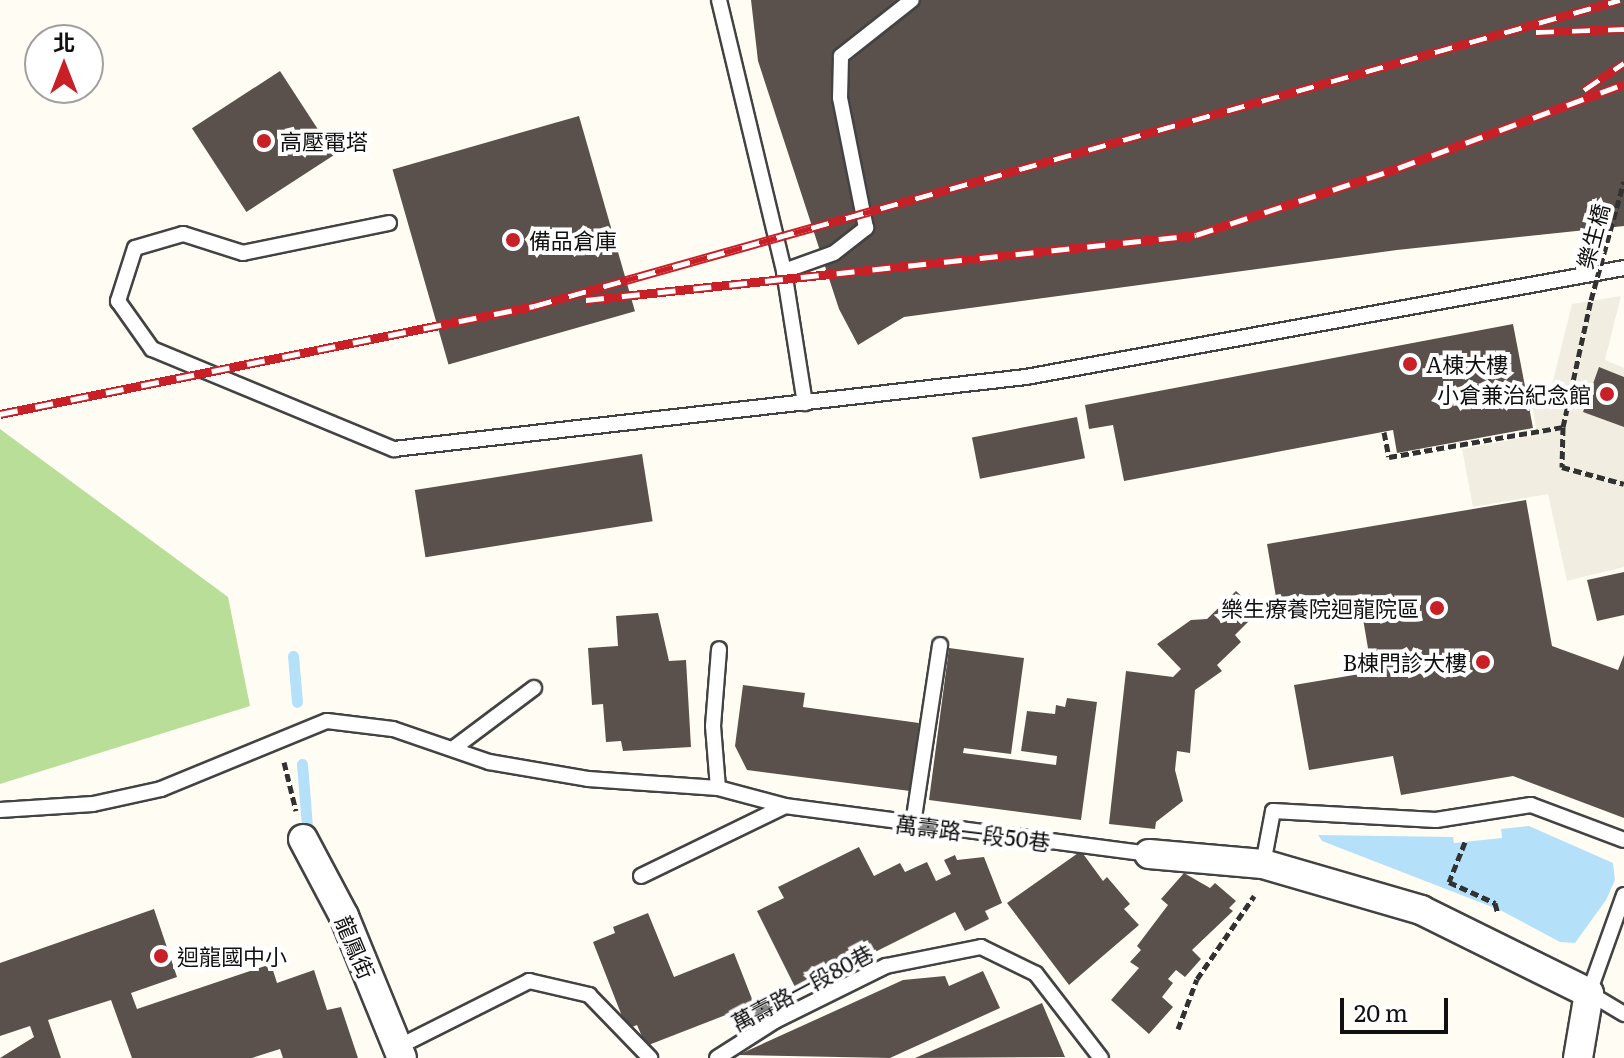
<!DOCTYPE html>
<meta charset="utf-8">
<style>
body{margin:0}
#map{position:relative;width:1624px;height:1058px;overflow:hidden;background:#fffdf3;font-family:Literata,"Noto Sans TC",serif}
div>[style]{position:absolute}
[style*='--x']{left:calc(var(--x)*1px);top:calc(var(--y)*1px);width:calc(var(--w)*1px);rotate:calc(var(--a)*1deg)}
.forest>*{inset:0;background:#b8de98}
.plaza>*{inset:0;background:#f1ede0}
.water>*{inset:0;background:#b5e0f9}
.stream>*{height:11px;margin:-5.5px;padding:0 5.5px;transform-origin:5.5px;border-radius:5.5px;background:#b5e0f9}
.building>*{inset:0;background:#5a514c;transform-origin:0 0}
.path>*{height:5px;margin-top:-2.5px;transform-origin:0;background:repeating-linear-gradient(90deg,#323232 0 8px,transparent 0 12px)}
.roads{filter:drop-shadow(2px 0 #434343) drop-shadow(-2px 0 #434343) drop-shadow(0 2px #434343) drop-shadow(0 -2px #434343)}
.service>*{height:14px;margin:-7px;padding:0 7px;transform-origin:7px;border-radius:7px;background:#fff}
.minor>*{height:28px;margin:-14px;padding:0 14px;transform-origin:14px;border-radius:14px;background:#fff}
.rail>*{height:9px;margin-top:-4.5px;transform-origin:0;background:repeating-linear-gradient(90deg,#fff 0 18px,#c91f27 0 36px);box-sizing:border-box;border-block:2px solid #c91f27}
.path-bridge>*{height:5px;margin-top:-2.5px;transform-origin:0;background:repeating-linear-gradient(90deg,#323232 0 8px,transparent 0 12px)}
.dots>*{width:22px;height:22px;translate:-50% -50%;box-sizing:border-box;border:4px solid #fff;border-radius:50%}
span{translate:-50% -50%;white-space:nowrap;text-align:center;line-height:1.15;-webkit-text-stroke:8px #fff;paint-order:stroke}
.poi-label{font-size:22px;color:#101010}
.left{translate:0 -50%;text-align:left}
.right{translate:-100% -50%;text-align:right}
.street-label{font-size:22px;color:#101010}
.north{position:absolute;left:24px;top:24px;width:80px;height:80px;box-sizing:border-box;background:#fff;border:2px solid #9f9f9f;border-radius:50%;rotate:0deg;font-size:22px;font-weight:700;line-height:32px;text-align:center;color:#101010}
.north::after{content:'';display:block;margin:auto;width:28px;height:36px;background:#c91f27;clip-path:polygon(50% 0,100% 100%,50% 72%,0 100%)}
.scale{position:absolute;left:1340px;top:998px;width:108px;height:36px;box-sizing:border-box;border:4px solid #101010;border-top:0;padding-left:10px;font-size:24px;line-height:28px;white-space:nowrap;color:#101010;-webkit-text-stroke:6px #fff;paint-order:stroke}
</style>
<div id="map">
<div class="forest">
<i style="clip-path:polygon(0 429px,228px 597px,250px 706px,0 784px)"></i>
</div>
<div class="plaza">
<i style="clip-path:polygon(1621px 296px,1605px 360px,1624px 368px,1624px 567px,1567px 581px,1548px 494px,1473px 507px,1462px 449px,1537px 435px,1530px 389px,1552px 385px,1572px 304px)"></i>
</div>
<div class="water">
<i style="clip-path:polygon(1529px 826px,1613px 863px,1615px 880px,1606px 900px,1575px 943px,1560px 942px,1500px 910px,1322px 841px,1318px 835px,1453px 837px,1454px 843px,1502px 838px,1501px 829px)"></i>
</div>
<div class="stream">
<i style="--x:293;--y:656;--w:46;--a:85"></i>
<i style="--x:302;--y:764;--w:75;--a:85.4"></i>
</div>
<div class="building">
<i style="clip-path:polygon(751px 0,1624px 0,1624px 226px,1397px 250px,904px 317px,858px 345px,839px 309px,758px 61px)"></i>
<i style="left:280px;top:71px;width:100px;height:105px;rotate:57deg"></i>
<i style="left:579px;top:116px;width:203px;height:194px;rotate:74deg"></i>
<i style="clip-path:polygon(1513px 324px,1533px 428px,1397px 453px,1393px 430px,1124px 481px,1113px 425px,1089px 429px,1085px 405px)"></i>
<i style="clip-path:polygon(1599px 367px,1624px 377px,1624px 427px,1583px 412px)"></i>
<i style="left:1077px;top:417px;width:42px;height:107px;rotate:79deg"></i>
<i style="left:642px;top:454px;width:68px;height:230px;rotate:81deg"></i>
<i style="clip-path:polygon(1526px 500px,1552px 646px,1618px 670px,1624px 655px,1624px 818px,1513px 776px,1401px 795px,1393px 756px,1309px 770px,1294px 685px,1372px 672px,1361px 607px,1280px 621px,1267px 544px)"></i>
<i style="clip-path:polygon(1624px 572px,1624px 615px,1597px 621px,1587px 580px)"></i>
<i style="clip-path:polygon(1236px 591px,1258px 612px,1235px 635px,1241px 642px,1217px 665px,1222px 671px,1195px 690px,1190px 753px,1177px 751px,1175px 770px,1183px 801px,1156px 822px,1155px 829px,1109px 824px,1126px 671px,1173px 677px,1181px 669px,1157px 644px,1191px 620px,1207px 619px)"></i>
<i style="clip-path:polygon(658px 613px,669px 661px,686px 660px,691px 747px,623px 751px,621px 741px,606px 742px,603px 704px,592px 705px,588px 648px,618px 646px,616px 616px)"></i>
<i style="clip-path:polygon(949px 648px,1024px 658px,1011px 754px,964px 748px,963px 753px,1056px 765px,1057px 756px,1021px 751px,1027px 711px,1055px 714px,1056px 705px,1065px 707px,1067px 698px,1097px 702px,1081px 820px,929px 800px)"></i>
<i style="clip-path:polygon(743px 685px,805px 693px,803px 707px,919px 723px,910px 791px,747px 770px,735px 746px)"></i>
<i style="clip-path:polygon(859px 847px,874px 876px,900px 863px,905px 872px,927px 862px,936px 881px,951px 874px,944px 860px,955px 855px,957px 860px,984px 857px,1002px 903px,985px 911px,989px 919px,965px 931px,955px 912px,797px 991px,757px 911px,784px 898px,778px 887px)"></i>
<i style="clip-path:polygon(1081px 851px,1103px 881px,1107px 877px,1130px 904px,1124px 909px,1139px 925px,1069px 985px,1007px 903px)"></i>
<i style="clip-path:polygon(1184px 873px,1210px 888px,1215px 883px,1236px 901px,1229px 908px,1233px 911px,1192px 950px,1201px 959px,1185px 977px,1176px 970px,1168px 979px,1173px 983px,1162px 997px,1173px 1007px,1149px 1034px,1111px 1000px,1139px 968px,1130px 962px,1141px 950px,1137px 946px,1168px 905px,1161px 899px)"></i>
<i style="clip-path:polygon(154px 909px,177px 977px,131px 993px,137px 1009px,271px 964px,277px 983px,314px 970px,327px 1010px,341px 1007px,358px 1058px,283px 1058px,280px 1049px,252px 1058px,132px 1058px,111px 1000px,48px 1020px,61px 1058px,0 1058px,34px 1037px,30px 1026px,0 1036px,0 963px)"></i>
<i style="clip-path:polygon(648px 913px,674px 977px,734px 953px,754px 1004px,646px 1046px,637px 1025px,627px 1029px,593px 942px,615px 933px,613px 927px)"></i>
<i style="clip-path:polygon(983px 971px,1000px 1008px,890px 1058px,738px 1055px,903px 980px,945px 976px,949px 986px)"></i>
<i style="clip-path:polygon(1042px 1003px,1065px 1057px,915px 1058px)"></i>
</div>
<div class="path">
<i style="--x:1563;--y:427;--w:40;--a:91.4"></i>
<i style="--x:1562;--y:467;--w:64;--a:15.3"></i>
<i style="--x:1384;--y:432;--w:25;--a:79"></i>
<i style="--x:1389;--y:457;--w:177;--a:-9.8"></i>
<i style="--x:1563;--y:427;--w:130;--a:-77.6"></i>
<i style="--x:284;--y:762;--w:50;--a:76.2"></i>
<i style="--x:1465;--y:842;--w:43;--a:111.8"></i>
<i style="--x:1449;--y:882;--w:51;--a:24.5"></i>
<i style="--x:1495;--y:903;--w:11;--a:75"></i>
<i style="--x:1178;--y:1029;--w:53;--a:-69.2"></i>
<i style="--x:1197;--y:979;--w:101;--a:-55.5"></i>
</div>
<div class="roads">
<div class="service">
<i style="--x:719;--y:0;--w:279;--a:76.5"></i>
<i style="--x:784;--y:271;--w:134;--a:81"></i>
<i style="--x:389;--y:223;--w:149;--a:168.4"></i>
<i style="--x:243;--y:253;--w:63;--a:-162.4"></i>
<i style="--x:183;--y:234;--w:50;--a:163.7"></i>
<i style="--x:135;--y:248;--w:56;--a:107.8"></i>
<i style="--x:118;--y:301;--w:59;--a:54.7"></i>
<i style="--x:152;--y:349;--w:262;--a:22.5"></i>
<i style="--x:394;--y:449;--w:636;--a:-6.5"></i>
<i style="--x:1026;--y:377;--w:608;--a:-10.33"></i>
<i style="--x:784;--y:271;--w:53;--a:-19.8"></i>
<i style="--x:834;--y:253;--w:41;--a:-38"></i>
<i style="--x:866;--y:228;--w:133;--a:-101.3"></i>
<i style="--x:840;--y:98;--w:42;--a:-88.6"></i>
<i style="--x:841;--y:56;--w:90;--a:-38.3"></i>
<i style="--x:454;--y:748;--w:100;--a:-36.9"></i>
<i style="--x:718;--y:788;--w:62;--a:-94.6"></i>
<i style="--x:713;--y:726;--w:77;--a:-85.5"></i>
<i style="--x:0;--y:810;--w:93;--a:-3.7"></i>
<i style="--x:93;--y:804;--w:70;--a:-12.4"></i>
<i style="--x:161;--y:789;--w:179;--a:-22.3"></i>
<i style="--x:327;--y:721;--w:66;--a:6.9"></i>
<i style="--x:393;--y:729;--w:102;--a:19"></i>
<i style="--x:489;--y:762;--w:100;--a:9.7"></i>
<i style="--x:588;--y:779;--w:130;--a:4"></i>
<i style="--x:718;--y:788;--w:69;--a:15"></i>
<i style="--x:785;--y:806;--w:367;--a:7.5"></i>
<i style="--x:913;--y:824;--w:181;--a:-81.4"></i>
<i style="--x:1263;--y:864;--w:54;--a:-79.3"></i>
<i style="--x:1273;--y:811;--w:163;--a:3.2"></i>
<i style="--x:1436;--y:820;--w:96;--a:-9"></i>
<i style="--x:1531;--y:805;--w:99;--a:20.6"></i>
<i style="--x:641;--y:876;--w:160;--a:-25.9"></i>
<i style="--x:1624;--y:895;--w:104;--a:109.7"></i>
<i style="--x:1589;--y:993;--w:41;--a:31"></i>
<i style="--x:398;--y:1047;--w:147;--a:-26.7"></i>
<i style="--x:529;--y:981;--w:62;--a:13.1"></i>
<i style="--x:589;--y:995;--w:88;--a:45.9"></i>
<i style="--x:717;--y:1058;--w:69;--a:-32.5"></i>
<i style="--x:775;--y:1021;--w:124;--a:-26.4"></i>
<i style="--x:886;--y:966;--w:97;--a:-11.3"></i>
<i style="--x:981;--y:947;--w:61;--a:26.1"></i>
<i style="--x:1036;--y:974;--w:106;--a:52.3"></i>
</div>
<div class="minor">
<i style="--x:303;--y:839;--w:87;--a:62"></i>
<i style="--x:344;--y:916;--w:153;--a:67.8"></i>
<i style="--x:1149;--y:854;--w:114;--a:5"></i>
<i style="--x:1263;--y:864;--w:165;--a:16.2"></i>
<i style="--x:1421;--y:910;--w:187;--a:26.3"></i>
<i style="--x:1589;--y:993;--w:66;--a:99.6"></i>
</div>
</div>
<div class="rail">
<i style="--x:1536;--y:32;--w:88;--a:-2"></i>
<i style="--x:1584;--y:90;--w:48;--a:-34"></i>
<i style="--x:586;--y:300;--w:613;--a:-6.08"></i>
<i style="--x:1196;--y:235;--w:213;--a:-18.3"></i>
<i style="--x:1398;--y:168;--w:241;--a:-20.4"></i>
<i style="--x:0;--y:414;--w:545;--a:-11.43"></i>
<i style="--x:534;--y:306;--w:1128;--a:-15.74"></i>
</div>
<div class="path-bridge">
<i style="--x:1591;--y:300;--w:123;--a:-74.5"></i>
</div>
<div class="dots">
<i style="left:264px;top:141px;background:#c91f27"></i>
<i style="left:513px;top:240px;background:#c91f27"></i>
<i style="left:1410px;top:364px;background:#c91f27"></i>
<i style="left:1607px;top:394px;background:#c91f27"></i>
<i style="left:1437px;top:608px;background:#c91f27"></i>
<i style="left:1483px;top:662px;background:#c91f27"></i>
<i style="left:161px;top:956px;background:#c91f27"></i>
</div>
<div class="poi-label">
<span class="left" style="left:280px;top:141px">高壓電塔</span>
<span class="left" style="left:529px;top:240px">備品倉庫</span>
<span class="left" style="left:1426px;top:364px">A棟大樓</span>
<span class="right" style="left:1591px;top:394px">小倉兼治紀念館</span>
<span class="right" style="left:1419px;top:608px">樂生療養院迴龍院區</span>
<span class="right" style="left:1467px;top:662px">B棟門診大樓</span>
<span class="left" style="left:177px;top:956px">迴龍國中小</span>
</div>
<div class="street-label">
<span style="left:1592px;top:236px;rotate:-75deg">樂生橋</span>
<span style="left:973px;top:832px;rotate:7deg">萬壽路一段50巷</span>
<span style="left:356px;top:947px;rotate:67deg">龍鳳街</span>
<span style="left:802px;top:987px;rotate:-28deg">萬壽路一段80巷</span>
</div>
<div class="north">北</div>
<div class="scale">20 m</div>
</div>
